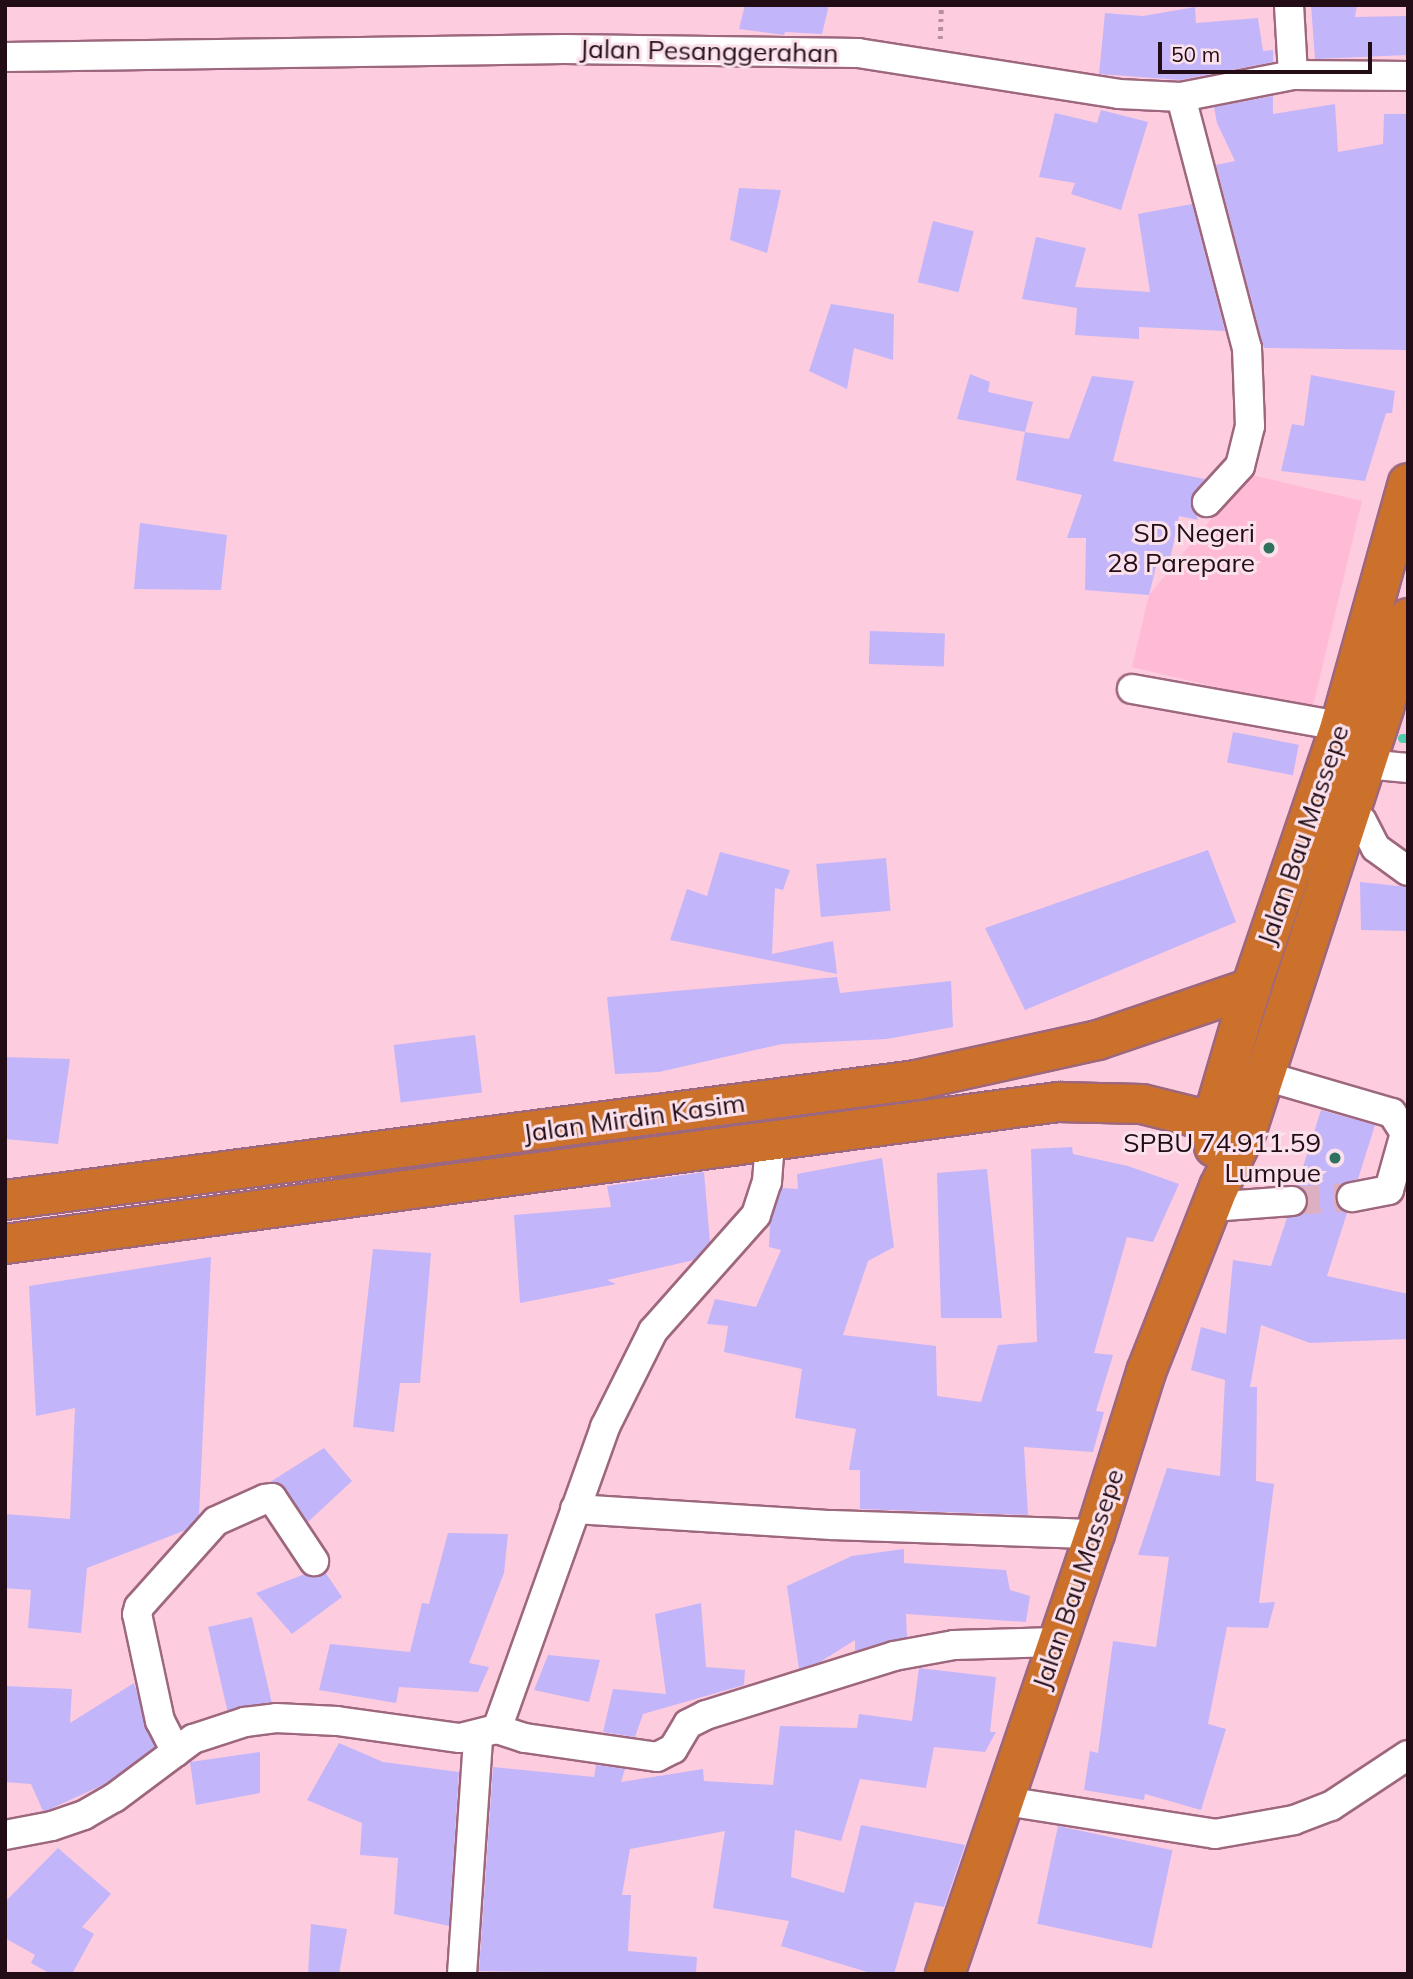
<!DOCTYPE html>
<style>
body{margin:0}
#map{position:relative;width:1413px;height:1979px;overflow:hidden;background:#feccdf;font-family:Mulish,sans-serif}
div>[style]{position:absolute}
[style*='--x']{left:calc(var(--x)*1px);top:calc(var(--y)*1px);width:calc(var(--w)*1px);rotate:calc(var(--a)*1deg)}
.built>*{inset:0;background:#ffbad5}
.stream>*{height:9px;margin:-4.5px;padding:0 4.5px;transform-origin:4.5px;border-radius:4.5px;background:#50ccae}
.building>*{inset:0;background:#c3b5f9;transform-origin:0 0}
.minor-tunnel>*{height:28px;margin-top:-14px;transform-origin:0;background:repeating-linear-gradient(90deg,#ddafc1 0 28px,transparent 0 42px)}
.path>*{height:4.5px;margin-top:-2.25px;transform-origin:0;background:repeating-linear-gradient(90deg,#b68e9e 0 3.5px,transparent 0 8.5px)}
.roads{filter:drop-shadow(2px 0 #9d677d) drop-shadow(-2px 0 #9d677d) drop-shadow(0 2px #9d677d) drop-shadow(0 -2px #9d677d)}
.minor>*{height:28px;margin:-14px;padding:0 14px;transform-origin:14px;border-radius:14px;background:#fff}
.highway>*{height:38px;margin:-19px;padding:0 19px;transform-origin:19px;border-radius:19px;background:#cc712c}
.dots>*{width:19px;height:19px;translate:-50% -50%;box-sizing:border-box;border:4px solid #fbe1eb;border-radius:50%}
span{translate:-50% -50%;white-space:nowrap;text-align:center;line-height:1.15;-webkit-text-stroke:6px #fbe1eb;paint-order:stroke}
.street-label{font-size:26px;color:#220d16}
.poi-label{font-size:26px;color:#220d16}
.right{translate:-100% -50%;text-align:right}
.frame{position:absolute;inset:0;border:7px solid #220d16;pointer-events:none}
.scale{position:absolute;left:1158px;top:42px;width:214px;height:32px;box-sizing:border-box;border:4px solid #220d16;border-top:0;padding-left:9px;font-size:21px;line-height:24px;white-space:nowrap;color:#220d16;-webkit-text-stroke:5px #fbe1eb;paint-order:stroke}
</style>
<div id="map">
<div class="built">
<i style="clip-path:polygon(1248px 474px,1362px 501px,1312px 710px,1132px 667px,1149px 595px)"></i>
</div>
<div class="stream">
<i style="--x:1402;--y:738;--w:6;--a:0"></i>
</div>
<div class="building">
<i style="clip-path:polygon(745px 5px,829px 5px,822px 34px,785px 32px,784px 35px,739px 29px)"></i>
<i style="clip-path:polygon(1311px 5px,1357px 5px,1355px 17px,1408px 16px,1408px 55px,1315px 59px)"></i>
<i style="clip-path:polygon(1195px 7px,1196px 23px,1258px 18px,1263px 51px,1273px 50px,1273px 62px,1180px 80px,1099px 74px,1105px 13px,1143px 16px)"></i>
<i style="clip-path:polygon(1273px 96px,1273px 114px,1335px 104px,1338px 152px,1383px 144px,1384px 114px,1408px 114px,1408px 350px,1264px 348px,1216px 165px,1235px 161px,1217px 123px,1214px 107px)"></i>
<i style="clip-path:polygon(1101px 110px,1148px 122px,1121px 210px,1071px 194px,1075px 183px,1039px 177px,1055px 113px,1097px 123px)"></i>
<i style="clip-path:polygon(739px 188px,781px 190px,767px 253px,730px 240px)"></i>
<i style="clip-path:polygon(1192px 204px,1225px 331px,1139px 327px,1139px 339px,1075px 335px,1077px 308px,1022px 299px,1036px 237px,1086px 248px,1075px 287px,1150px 292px,1138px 214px)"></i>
<i style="left:933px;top:221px;width:42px;height:63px;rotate:14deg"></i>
<i style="clip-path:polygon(831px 304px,894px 314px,893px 360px,854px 348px,847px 389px,809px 371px)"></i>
<i style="clip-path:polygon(970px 374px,990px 382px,988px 392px,1033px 402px,1025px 432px,957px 419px)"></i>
<i style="clip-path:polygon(1311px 375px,1395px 391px,1392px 413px,1386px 413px,1365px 481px,1281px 471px,1292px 424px,1304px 426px)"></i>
<i style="clip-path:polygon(1092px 376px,1134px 381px,1113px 461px,1205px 479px,1191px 499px,1198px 520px,1179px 516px,1169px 565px,1157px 563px,1149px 595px,1085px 590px,1086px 538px,1067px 538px,1082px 495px,1016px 480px,1025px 432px,1069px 439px)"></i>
<i style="clip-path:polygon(140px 523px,227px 535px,221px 590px,134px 589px)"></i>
<i style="left:870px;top:631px;width:75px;height:33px;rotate:2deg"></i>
<i style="left:1233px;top:732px;width:67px;height:31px;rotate:11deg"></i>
<i style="clip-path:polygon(1208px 850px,1236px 922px,1025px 1010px,985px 928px)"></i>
<i style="clip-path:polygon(720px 852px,790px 870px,783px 890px,775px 888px,772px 954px,833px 941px,837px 974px,670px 940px,687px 889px,707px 896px)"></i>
<i style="left:886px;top:858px;width:53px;height:70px;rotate:85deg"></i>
<i style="clip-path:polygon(1360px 882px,1408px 887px,1408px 931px,1361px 930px)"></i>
<i style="clip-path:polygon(837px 977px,840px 993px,951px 981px,953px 1027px,887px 1039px,782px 1044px,659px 1072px,615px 1074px,607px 997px)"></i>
<i style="left:475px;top:1035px;width:58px;height:82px;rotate:83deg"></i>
<i style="clip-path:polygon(5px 1057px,70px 1059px,58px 1144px,5px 1139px)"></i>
<i style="clip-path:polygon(1321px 1110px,1375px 1125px,1358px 1179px,1342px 1184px,1336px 1192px,1339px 1207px,1347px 1213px,1327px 1276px,1408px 1294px,1408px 1339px,1310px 1343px,1261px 1325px,1250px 1387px,1257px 1387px,1256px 1481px,1274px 1484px,1259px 1603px,1275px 1602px,1268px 1628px,1227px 1627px,1208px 1724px,1226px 1729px,1201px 1810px,1145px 1794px,1144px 1800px,1084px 1790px,1090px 1751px,1098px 1753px,1113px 1641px,1156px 1647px,1169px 1557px,1138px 1555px,1167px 1468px,1220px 1476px,1225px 1380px,1191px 1370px,1201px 1327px,1226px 1334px,1233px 1260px,1271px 1266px,1287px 1218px,1307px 1209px,1306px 1192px,1297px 1186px)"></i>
<i style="clip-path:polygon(1072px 1147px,1073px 1154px,1128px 1166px,1179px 1184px,1153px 1242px,1127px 1237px,1094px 1353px,1113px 1355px,1096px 1411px,1104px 1412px,1093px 1452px,1024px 1447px,1028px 1515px,860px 1509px,860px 1470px,849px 1470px,856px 1429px,795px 1418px,802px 1369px,724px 1352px,728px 1326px,707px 1324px,715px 1299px,756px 1307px,781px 1250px,769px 1247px,770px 1223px,782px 1188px,798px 1189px,797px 1174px,882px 1158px,894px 1247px,868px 1261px,843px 1335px,936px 1346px,937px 1396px,981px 1402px,998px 1345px,1037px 1342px,1031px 1149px)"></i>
<i style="clip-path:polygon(987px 1169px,1002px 1318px,941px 1318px,937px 1173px)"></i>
<i style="clip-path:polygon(704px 1172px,710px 1242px,694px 1260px,607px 1280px,616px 1284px,520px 1303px,514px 1215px,611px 1207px,607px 1186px)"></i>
<i style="clip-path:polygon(373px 1249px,431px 1253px,420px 1383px,400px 1383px,394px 1432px,353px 1427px)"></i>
<i style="clip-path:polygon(211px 1257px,199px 1516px,186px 1530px,87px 1568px,81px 1633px,28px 1628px,31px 1590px,5px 1588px,5px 1514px,70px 1519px,75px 1408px,36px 1416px,29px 1286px)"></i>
<i style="clip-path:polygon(324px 1448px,352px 1481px,308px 1522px,285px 1488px,270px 1482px)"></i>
<i style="clip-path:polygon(448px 1533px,508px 1534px,504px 1573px,469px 1663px,489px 1667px,478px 1692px,399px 1687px,396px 1703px,319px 1690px,330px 1644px,410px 1652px,422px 1603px,429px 1604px)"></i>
<i style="clip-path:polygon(904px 1549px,904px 1563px,1006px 1570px,1010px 1590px,1030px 1596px,1026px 1622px,906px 1614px,907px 1637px,855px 1651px,855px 1640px,820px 1662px,799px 1669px,787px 1586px,852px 1556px)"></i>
<i style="clip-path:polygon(325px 1572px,342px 1597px,292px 1634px,256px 1593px,305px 1574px,316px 1577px)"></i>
<i style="clip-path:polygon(701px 1603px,706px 1667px,745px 1670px,744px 1685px,643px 1714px,635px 1737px,603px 1732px,613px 1689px,666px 1694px,655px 1614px)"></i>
<i style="left:252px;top:1617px;width:87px;height:45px;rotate:77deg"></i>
<i style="clip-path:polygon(548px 1655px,600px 1660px,589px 1702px,534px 1690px)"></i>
<i style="clip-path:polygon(919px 1668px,996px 1677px,990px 1732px,996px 1732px,985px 1752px,934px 1747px,926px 1788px,860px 1779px,841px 1841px,795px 1830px,791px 1877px,844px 1893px,861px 1825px,965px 1845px,944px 1907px,915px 1902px,894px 1974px,874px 1974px,781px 1946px,789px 1921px,713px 1908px,725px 1831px,630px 1849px,622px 1895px,631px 1895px,628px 1951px,697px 1957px,696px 1974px,479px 1971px,493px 1767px,594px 1777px,596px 1765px,625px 1769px,621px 1782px,703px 1769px,704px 1781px,773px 1785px,780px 1726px,857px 1728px,859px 1714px,912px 1721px)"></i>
<i style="clip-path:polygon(134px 1683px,155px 1747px,105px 1784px,48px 1810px,43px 1811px,31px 1784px,5px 1782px,5px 1686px,72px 1689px,70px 1723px)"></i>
<i style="clip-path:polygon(339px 1743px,383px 1762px,459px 1772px,449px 1926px,394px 1914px,398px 1858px,360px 1855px,362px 1823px,307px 1800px)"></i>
<i style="clip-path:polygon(260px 1752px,260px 1793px,196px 1805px,190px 1762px)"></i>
<i style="left:1058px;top:1826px;width:117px;height:100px;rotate:12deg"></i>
<i style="clip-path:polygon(58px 1848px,111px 1894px,82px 1927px,94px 1934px,72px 1974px,51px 1974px,31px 1963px,35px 1955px,5px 1938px,5px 1902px)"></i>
<i style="clip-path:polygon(311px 1924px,347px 1929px,339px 1974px,308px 1974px)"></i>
</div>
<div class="minor-tunnel">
<i style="--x:1292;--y:1201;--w:60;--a:-3.8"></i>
</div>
<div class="path">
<i style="--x:940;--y:39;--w:34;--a:-88"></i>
</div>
<div class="roads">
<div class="minor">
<i style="--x:1289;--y:5;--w:70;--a:86.7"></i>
<i style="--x:5;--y:57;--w:559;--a:-0.82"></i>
<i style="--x:564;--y:49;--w:294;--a:0.8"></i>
<i style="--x:858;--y:53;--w:264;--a:8.9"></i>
<i style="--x:1119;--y:94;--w:62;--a:2.8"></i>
<i style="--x:1181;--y:97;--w:114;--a:-11.1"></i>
<i style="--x:1293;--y:75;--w:115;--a:0.5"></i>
<i style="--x:1181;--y:97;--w:260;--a:75.3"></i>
<i style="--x:1247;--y:348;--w:78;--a:87.8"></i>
<i style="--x:1250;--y:426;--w:41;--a:104"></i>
<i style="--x:1240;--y:466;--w:49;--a:132.5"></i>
<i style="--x:1132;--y:689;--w:211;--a:10.1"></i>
<i style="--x:1365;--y:764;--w:43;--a:5.3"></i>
<i style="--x:1350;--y:813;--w:14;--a:34"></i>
<i style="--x:1362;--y:821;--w:30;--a:63"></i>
<i style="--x:1376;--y:848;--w:39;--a:36"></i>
<i style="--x:1265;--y:1076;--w:132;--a:16.2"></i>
<i style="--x:1392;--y:1113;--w:24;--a:57"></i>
<i style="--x:1405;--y:1133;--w:59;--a:105.7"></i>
<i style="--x:1389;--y:1190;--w:38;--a:169"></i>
<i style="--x:1211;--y:1207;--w:81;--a:-4.2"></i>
<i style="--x:575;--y:1509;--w:257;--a:3.6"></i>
<i style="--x:832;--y:1525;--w:263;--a:2"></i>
<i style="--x:497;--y:1729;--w:29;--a:18"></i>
<i style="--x:525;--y:1738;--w:133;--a:8.2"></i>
<i style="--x:657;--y:1757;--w:18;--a:-27"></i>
<i style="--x:673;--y:1749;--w:29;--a:-59"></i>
<i style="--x:688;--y:1724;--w:20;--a:-27"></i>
<i style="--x:706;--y:1715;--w:197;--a:-17.4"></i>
<i style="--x:894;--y:1656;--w:61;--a:-10.4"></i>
<i style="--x:954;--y:1645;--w:102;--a:-1.7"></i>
<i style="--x:176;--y:1752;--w:35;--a:-117"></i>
<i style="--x:160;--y:1721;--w:109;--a:-102.1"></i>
<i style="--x:137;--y:1614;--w:7;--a:-74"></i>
<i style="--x:139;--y:1607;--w:115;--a:-48.2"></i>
<i style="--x:216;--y:1521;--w:54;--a:-24.2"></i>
<i style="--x:265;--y:1499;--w:7;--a:-8"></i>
<i style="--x:272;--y:1498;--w:76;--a:56.3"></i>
<i style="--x:1005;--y:1801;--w:213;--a:8.9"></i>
<i style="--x:1215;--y:1834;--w:80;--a:-10"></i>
<i style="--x:1294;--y:1820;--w:40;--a:-21"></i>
<i style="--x:1331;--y:1806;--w:92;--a:-33.5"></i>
<i style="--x:5;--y:1835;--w:48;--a:-10.8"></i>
<i style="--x:52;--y:1826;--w:34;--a:-19"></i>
<i style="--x:84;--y:1815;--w:34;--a:-30"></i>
<i style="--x:114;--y:1798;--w:99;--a:-36.8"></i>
<i style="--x:193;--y:1739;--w:55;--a:-18.1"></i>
<i style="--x:245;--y:1722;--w:31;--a:-7"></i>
<i style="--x:276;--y:1718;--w:61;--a:2.8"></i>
<i style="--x:337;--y:1721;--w:124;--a:7.9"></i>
<i style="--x:460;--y:1738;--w:38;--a:-14"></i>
<i style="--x:497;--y:1729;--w:321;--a:-70.3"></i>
<i style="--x:605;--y:1427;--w:107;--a:-63.4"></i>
<i style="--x:653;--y:1331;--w:155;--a:-48.4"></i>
<i style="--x:756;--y:1215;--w:35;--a:-72"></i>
<i style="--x:767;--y:1182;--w:41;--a:-85.8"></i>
<i style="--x:462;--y:1974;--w:238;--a:-86.1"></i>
</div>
<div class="highway">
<i style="--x:1214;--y:1147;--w:23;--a:-97"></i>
<i style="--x:1211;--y:1124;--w:142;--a:-73.6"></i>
<i style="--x:1251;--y:988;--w:277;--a:-71.2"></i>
<i style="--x:1340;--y:726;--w:252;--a:-74.4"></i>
<i style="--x:5;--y:1200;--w:919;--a:-7.5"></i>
<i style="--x:916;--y:1080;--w:186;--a:-12.4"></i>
<i style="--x:1098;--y:1040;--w:162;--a:-18.8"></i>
<i style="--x:5;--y:1244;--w:1063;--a:-7.68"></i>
<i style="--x:1058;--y:1102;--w:84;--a:1.4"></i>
<i style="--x:1142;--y:1104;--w:108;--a:13.9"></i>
<i style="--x:945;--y:1974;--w:465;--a:-71.2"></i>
<i style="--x:1095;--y:1534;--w:170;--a:-72.5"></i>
<i style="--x:1146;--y:1372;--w:199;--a:-68.5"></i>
<i style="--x:1219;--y:1187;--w:64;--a:-63.8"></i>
<i style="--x:1247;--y:1130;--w:444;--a:-72"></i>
<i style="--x:1384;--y:708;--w:93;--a:-75.1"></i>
</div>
</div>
<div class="dots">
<i style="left:1269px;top:548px;background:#2f705f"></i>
<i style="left:1335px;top:1158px;background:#2f705f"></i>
</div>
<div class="street-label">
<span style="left:709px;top:51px;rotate:1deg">Jalan Pesanggerahan</span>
<span style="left:1303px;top:835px;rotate:-71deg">Jalan Bau Massepe</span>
<span style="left:634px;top:1118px;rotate:-8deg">Jalan Mirdin Kasim</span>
<span style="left:1078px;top:1579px;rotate:-71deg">Jalan Bau Massepe</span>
</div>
<div class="poi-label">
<span class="right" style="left:1255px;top:548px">SD Negeri<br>28 Parepare</span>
<span class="right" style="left:1321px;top:1158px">SPBU 74.911.59<br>Lumpue</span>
</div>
<div class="frame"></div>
<div class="scale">50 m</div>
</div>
